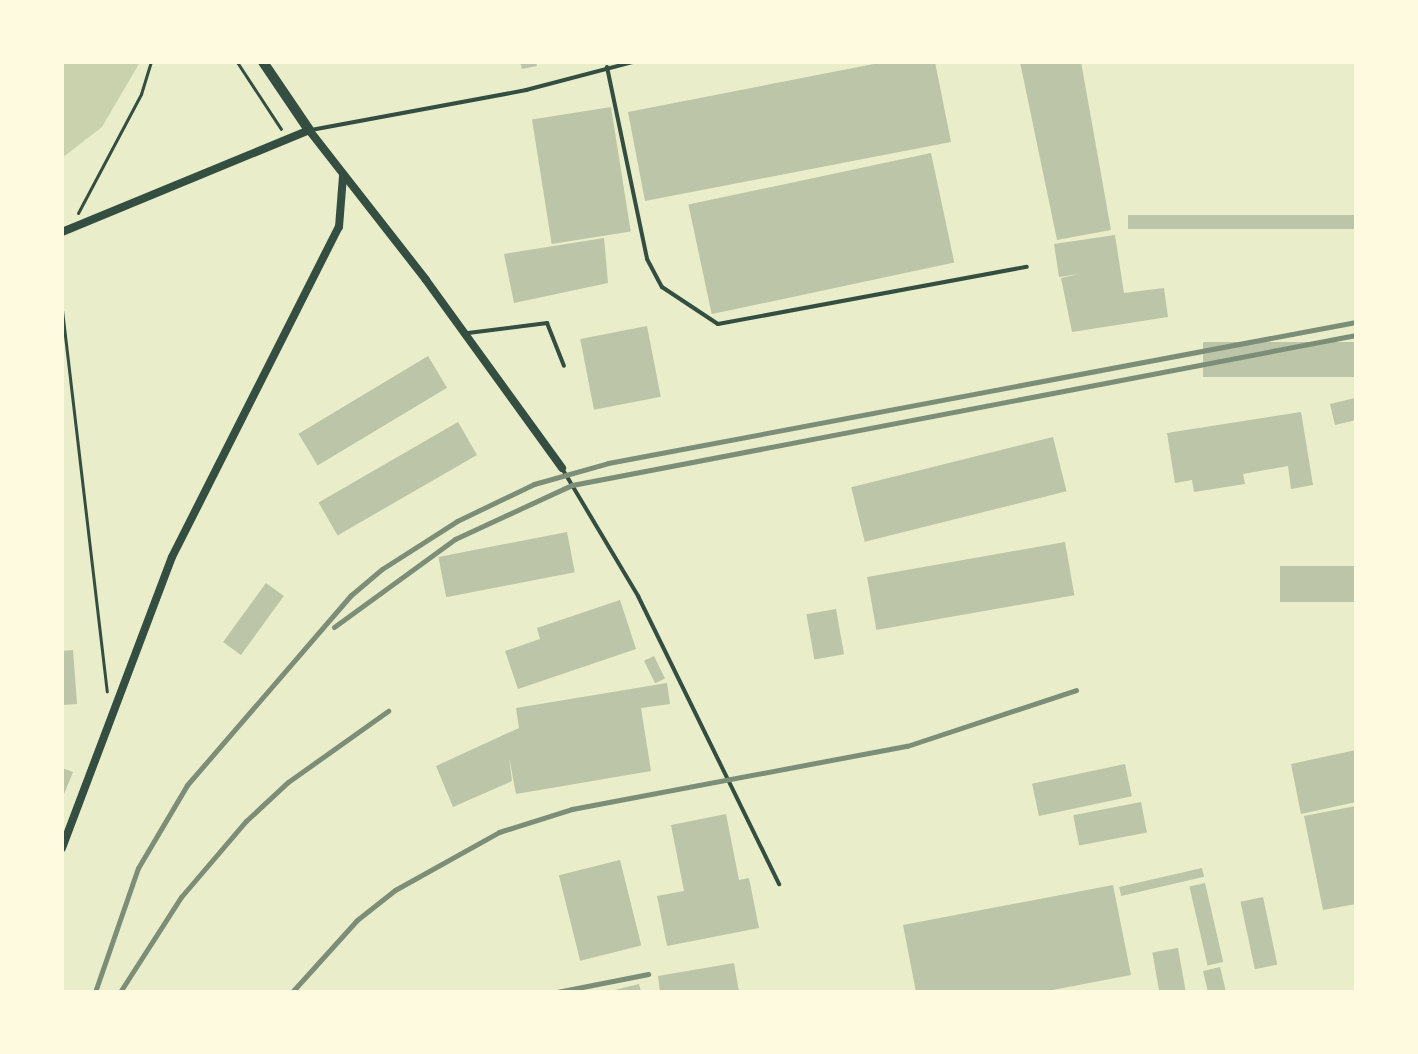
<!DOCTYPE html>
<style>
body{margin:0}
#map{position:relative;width:1418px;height:1054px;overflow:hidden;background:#e9edc9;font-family:Merriweather,serif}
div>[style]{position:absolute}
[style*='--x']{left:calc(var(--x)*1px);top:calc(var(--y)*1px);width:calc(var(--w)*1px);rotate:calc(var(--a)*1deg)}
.green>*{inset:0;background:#cad2ad}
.building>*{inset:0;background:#bcc5a7;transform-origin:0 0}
.path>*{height:3px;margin:-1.5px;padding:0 1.5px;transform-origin:1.5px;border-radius:1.5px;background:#344e41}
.service>*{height:4px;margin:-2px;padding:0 2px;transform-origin:2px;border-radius:2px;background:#344e41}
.minor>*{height:8px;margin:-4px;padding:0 4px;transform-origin:4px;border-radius:4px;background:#344e41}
.tertiary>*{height:10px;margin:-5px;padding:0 5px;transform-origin:5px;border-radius:5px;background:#344e41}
.rail>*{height:5px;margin:-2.5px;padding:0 2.5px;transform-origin:2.5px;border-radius:2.5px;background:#7c8e77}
span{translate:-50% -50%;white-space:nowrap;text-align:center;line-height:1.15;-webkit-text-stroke:8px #fefae0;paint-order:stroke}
.frame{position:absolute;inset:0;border:64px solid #fefae0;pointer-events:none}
</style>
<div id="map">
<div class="green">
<i style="clip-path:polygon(62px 62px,140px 62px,102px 127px,62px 158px)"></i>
</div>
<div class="building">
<i style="clip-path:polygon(520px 62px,536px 62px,537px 66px,522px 69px)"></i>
<i style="clip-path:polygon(884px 62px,935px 62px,951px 142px,645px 201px,628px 112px)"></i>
<i style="clip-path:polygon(1020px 62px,1081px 62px,1111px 230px,1057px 240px)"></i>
<i style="left:611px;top:107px;width:126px;height:80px;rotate:81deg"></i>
<i style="left:931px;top:153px;width:112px;height:248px;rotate:78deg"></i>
<i style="left:1356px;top:215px;width:14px;height:228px;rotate:90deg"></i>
<i style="clip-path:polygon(1115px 235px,1124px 293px,1164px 288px,1168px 317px,1072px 332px,1061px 278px,1080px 274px,1059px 277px,1054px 244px)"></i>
<i style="clip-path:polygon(604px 238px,608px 283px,514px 303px,504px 254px)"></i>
<i style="left:647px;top:326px;width:72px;height:68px;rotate:79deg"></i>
<i style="left:1356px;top:342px;width:35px;height:153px;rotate:90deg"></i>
<i style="left:428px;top:356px;width:37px;height:151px;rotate:59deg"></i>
<i style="clip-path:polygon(1355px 398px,1356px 420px,1335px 425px,1330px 404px)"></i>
<i style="clip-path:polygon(1301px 412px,1313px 485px,1291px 489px,1288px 466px,1243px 474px,1245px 484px,1194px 492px,1192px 480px,1175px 483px,1167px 433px)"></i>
<i style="left:458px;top:422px;width:38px;height:161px;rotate:60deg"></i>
<i style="left:1053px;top:437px;width:56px;height:208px;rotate:76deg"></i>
<i style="left:567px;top:532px;width:41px;height:131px;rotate:79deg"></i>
<i style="left:1065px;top:542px;width:54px;height:201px;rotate:80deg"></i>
<i style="left:1356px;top:566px;width:36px;height:76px;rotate:90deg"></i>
<i style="left:266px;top:583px;width:22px;height:73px;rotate:36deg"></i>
<i style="clip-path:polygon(620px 600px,636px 649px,518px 689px,505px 651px,540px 639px,537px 628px)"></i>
<i style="left:836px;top:609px;width:46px;height:30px;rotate:80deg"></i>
<i style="clip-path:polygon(73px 650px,77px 704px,62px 705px,62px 651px)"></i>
<i style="left:654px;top:656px;width:25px;height:11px;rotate:64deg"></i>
<i style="clip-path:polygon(667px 683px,670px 704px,641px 708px,651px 771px,516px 794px,509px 757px,512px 781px,453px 807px,436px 766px,519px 728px,516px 708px)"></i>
<i style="clip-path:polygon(1356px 750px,1356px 802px,1301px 814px,1291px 764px)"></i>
<i style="left:1125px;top:764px;width:33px;height:95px;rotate:78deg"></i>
<i style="clip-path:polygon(62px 768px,73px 772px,62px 799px)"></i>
<i style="left:1141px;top:802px;width:31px;height:69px;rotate:79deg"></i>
<i style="clip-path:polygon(1356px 806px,1356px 904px,1323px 910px,1304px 816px)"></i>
<i style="clip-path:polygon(726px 814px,739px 880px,749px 878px,759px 928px,667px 946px,657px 896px,684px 891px,671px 825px)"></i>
<i style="left:620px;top:860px;width:88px;height:63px;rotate:76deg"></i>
<i style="left:1202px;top:868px;width:9px;height:85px;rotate:77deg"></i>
<i style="left:1205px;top:883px;width:81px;height:16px;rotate:77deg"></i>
<i style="clip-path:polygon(1113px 885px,1131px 975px,1042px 992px,916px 992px,903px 925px)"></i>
<i style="left:1263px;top:897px;width:69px;height:23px;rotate:78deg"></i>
<i style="left:1178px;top:948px;width:45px;height:26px;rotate:80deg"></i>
<i style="clip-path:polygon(734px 963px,739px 992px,660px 992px,658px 976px)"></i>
<i style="clip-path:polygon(1220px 967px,1226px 992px,1208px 992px,1203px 971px)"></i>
<i style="clip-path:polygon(639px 984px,641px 992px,611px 992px,611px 991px)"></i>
</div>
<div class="path">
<i style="--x:237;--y:62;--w:80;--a:56.7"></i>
<i style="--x:78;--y:213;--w:135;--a:-62.1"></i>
<i style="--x:141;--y:94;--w:34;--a:-73"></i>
<i style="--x:62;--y:310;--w:384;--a:83.3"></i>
</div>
<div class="service">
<i style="--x:607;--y:67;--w:196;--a:78.2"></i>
<i style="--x:647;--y:259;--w:32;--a:62"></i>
<i style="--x:662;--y:287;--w:67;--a:33.5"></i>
<i style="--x:718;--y:324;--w:314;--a:-10.5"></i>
<i style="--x:311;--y:130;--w:219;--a:-10.5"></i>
<i style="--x:526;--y:90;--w:111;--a:-14.7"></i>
<i style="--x:468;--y:333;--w:80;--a:-7.2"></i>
<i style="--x:547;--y:323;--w:46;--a:68.4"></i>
<i style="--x:563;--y:470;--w:147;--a:59.2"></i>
<i style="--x:638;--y:596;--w:321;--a:63.9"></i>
</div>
<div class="minor">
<i style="--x:62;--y:232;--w:267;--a:-22.4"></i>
<i style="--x:309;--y:130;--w:190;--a:52"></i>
<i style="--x:426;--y:280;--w:232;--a:54.1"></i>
<i style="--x:62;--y:848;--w:311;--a:-69.3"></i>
<i style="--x:172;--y:557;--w:370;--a:-63.2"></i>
<i style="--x:339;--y:227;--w:51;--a:-85.5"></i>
</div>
<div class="tertiary">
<i style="--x:263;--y:62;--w:82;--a:55.9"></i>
</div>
<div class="rail">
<i style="--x:334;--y:627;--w:150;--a:-36"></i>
<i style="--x:455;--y:539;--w:129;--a:-24.8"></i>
<i style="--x:572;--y:485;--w:798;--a:-10.83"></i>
<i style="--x:95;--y:992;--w:131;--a:-70.9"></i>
<i style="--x:138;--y:868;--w:96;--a:-59.4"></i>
<i style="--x:187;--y:785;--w:250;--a:-49.2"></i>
<i style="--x:350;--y:596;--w:42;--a:-40.2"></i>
<i style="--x:382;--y:569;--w:89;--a:-32.6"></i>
<i style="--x:457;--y:521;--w:85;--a:-25.7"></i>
<i style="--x:534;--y:484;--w:77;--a:-15.8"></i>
<i style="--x:608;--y:463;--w:761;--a:-10.68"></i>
<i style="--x:120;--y:992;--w:113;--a:-57.3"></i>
<i style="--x:181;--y:897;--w:100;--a:-49.5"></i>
<i style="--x:246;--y:821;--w:57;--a:-42.9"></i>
<i style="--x:288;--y:782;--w:123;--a:-35.4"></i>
<i style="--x:292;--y:992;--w:97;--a:-47.9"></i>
<i style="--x:357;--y:920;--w:48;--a:-38.3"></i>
<i style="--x:395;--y:890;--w:119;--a:-29.1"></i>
<i style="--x:499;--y:832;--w:77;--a:-17.5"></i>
<i style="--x:572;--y:809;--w:341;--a:-10.7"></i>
<i style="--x:907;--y:746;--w:178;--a:-18.3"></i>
<i style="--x:557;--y:992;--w:93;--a:-11.2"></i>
</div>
<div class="frame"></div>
</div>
